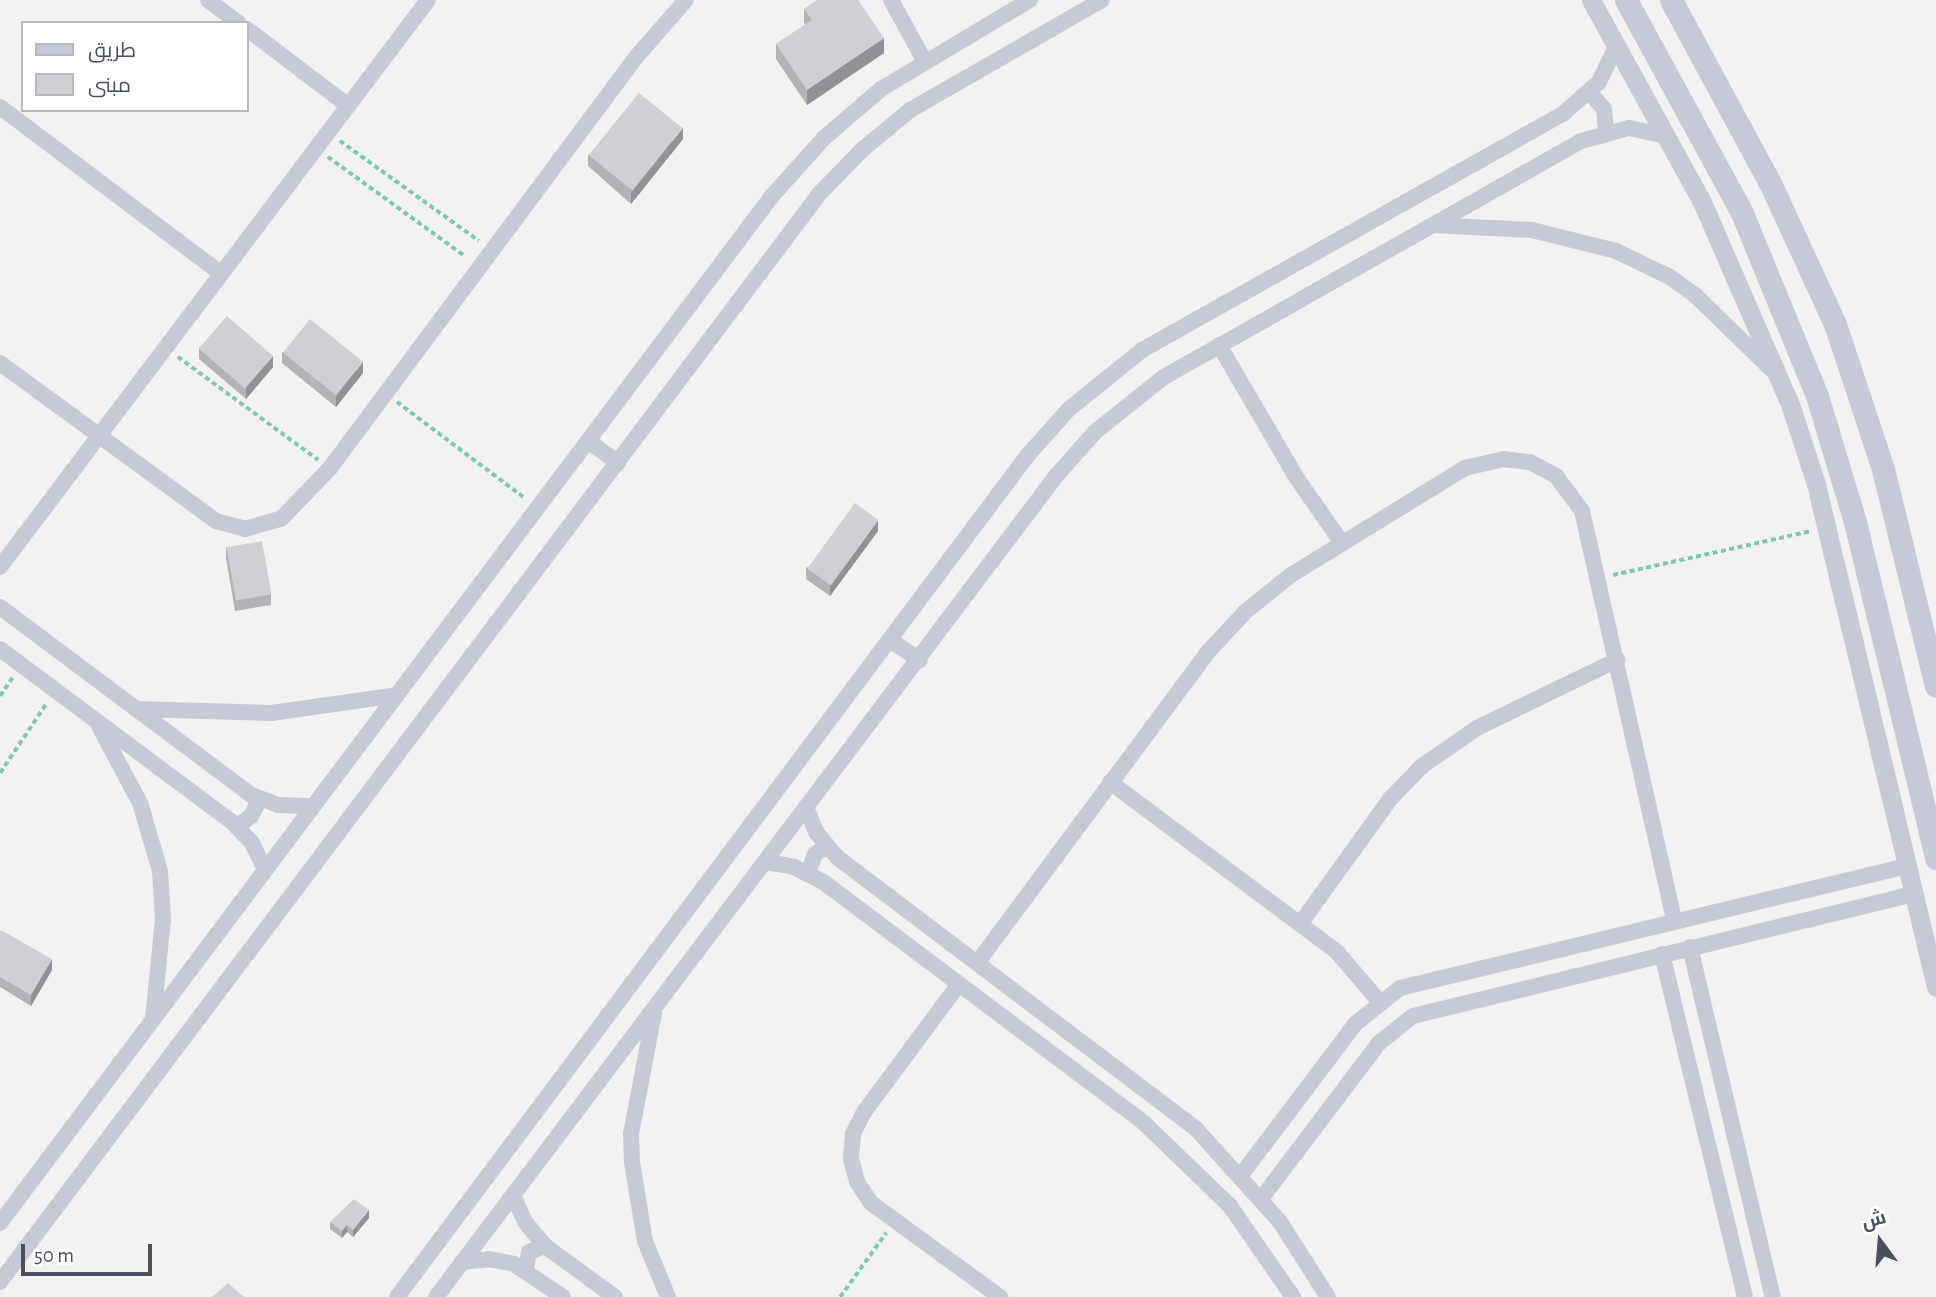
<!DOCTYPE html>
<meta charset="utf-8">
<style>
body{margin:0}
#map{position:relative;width:1936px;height:1297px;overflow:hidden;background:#f3f2f1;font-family:"Alegreya Sans",Cairo,sans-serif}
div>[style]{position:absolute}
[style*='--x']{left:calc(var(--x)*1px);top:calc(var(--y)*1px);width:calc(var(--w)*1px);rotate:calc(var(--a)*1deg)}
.path>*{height:3.5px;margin-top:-1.75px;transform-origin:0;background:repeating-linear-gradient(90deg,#7ec9b6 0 5px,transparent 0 8.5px)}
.minor>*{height:16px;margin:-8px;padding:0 8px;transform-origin:8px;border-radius:8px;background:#c6cad5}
.tertiary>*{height:19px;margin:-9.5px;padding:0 9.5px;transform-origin:9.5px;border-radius:9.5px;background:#c6cad5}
.secondary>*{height:23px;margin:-11.5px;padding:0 11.5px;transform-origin:11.5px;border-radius:11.5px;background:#c6cad8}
.wall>*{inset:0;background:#b2b3b7}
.shaded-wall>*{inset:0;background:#919295}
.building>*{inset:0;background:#cfd0d5;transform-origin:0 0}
span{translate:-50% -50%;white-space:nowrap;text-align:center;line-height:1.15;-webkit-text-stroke:5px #fff;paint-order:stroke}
.legend{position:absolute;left:21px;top:21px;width:228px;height:91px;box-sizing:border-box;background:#fff;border:2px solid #b7b9be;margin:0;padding:9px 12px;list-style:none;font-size:21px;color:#4a505d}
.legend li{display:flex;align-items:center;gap:14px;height:35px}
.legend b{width:35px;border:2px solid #b7b9be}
.north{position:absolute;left:1845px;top:1206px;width:70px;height:70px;-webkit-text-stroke:5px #fff;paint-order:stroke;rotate:344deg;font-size:19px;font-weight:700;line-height:28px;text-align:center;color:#4a505d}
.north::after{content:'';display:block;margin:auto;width:24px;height:32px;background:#4a505d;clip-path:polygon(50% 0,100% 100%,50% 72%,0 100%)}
.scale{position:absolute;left:21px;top:1244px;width:131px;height:32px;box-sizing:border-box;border:4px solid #4a505d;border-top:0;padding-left:9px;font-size:21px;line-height:24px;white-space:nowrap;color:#4a505d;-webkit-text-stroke:5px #fff;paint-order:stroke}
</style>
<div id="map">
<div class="path">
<i style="--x:340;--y:141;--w:171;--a:35.7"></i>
<i style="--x:328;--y:157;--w:170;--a:35.9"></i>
<i style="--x:178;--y:357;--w:174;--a:36.3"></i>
<i style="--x:397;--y:402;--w:160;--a:36.9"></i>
<i style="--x:1613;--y:575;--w:203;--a:-12.5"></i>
<i style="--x:0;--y:696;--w:22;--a:-56"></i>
<i style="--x:0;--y:773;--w:83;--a:-56.3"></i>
<i style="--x:840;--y:1297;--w:79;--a:-54.3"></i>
</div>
<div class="minor">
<i style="--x:208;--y:0;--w:38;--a:37"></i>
<i style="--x:891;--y:0;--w:68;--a:61.2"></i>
<i style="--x:247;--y:29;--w:126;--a:37.2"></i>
<i style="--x:1590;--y:93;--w:21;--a:49"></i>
<i style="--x:1604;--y:109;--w:22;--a:85"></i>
<i style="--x:0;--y:107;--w:276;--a:37"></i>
<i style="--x:1433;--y:225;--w:99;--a:2.9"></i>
<i style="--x:1532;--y:230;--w:87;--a:14"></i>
<i style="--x:1616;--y:251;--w:60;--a:25.7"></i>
<i style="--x:1670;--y:277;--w:32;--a:36"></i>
<i style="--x:1696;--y:296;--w:105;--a:44.2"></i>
<i style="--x:1219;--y:345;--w:153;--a:59.7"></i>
<i style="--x:1296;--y:477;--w:80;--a:55.1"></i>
<i style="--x:0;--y:363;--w:268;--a:36.2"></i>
<i style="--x:216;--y:521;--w:30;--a:15"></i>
<i style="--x:245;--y:529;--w:37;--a:-16"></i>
<i style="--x:281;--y:519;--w:71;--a:-46.1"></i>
<i style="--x:330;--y:468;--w:514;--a:-53.31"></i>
<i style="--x:637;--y:56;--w:74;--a:-48.8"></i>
<i style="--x:588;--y:441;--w:37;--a:36"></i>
<i style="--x:0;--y:567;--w:710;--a:-52.95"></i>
<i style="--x:0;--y:607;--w:314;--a:36.8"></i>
<i style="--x:251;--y:795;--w:30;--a:20"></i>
<i style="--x:279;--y:805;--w:34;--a:2"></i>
<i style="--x:890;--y:640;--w:36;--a:34"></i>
<i style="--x:0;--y:649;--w:288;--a:36.7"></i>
<i style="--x:231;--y:821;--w:30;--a:46"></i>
<i style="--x:252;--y:843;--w:30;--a:64"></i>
<i style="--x:136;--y:709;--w:135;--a:1.7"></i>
<i style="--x:271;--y:713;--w:127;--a:-8.1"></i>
<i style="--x:99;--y:726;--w:87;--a:62"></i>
<i style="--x:140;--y:803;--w:71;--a:73.6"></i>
<i style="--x:160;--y:871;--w:48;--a:86.4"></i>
<i style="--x:163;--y:919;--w:100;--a:95.7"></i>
<i style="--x:1110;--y:782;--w:284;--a:36.8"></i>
<i style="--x:1337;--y:952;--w:65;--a:49.4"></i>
<i style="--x:807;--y:809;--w:25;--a:69"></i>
<i style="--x:816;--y:832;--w:34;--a:50"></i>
<i style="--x:838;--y:858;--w:450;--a:37.1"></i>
<i style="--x:1197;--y:1130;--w:124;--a:47.9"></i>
<i style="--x:1280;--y:1222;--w:89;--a:57.4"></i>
<i style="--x:237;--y:827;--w:18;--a:-38"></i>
<i style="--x:251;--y:816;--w:19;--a:-62"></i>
<i style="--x:767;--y:862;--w:27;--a:10"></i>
<i style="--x:794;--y:867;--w:31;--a:27"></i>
<i style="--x:822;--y:881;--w:403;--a:36.9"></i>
<i style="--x:1144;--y:1123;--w:120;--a:44"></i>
<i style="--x:1230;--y:1206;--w:111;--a:55.3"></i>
<i style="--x:808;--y:873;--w:20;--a:-70"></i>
<i style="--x:815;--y:854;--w:13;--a:-32"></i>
<i style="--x:1300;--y:924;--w:155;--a:-54.2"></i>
<i style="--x:1391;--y:798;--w:45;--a:-45.9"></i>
<i style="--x:1422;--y:766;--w:67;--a:-34.6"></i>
<i style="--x:1477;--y:728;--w:156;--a:-25.9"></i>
<i style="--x:1690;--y:947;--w:360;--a:76.7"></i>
<i style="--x:1662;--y:954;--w:353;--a:76.4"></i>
<i style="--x:977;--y:963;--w:386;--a:-53.4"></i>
<i style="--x:1207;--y:653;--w:57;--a:-47.1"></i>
<i style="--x:1246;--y:611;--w:58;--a:-38.7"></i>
<i style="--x:1291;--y:575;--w:204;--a:-31.6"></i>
<i style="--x:1465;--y:468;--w:40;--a:-13"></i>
<i style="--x:1504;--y:459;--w:26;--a:7"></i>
<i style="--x:1530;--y:462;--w:30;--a:28"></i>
<i style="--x:1556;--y:476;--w:44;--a:53.4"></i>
<i style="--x:1582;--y:511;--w:419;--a:77.3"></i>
<i style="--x:959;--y:984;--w:159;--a:126.6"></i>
<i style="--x:864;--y:1112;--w:25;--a:117"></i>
<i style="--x:853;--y:1134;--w:25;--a:95"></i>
<i style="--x:851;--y:1159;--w:24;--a:75"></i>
<i style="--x:857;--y:1182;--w:25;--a:56"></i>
<i style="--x:871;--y:1203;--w:160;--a:36.1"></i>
<i style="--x:654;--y:1013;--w:123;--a:100.8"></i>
<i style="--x:631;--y:1134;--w:28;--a:88"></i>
<i style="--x:632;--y:1162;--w:80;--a:80.7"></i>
<i style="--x:645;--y:1241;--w:61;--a:67.7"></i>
<i style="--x:1241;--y:1175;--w:189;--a:-52.9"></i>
<i style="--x:1355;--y:1024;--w:58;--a:-38.7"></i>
<i style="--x:1400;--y:988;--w:521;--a:-13.53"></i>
<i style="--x:513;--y:1195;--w:30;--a:66"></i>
<i style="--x:525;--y:1222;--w:31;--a:50"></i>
<i style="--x:545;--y:1246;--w:87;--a:36.1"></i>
<i style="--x:1261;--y:1199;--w:196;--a:-52.9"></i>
<i style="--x:1379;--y:1043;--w:43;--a:-38.5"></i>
<i style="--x:1413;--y:1016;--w:516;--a:-13.69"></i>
<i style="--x:0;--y:1223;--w:1285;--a:-53.07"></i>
<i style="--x:772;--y:196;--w:78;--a:-48.1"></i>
<i style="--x:824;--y:138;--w:75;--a:-40.7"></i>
<i style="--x:881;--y:89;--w:174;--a:-30.9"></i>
<i style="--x:462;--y:1262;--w:27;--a:-6"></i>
<i style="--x:489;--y:1259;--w:25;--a:11"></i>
<i style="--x:514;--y:1264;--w:59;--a:34"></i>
<i style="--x:526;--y:1270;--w:18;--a:-81"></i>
<i style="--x:529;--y:1252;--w:17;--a:-21"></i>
<i style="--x:0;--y:1282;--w:1363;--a:-53.02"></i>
<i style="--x:820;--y:193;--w:62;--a:-45.7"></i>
<i style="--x:863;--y:149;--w:61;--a:-39.7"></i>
<i style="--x:910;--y:110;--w:221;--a:-29.8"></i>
<i style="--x:397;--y:1297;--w:1051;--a:-53.16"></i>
<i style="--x:1027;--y:456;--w:63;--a:-48.2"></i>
<i style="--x:1069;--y:409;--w:94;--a:-38.9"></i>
<i style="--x:1142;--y:350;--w:484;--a:-29.3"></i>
<i style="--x:1564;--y:113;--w:47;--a:-41.5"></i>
<i style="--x:1599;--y:82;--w:41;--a:-64.1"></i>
<i style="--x:436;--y:1297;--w:1029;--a:-52.94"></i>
<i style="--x:1056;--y:476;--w:59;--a:-48.4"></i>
<i style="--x:1095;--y:432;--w:88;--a:-38.6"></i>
<i style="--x:1164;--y:377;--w:479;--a:-29.5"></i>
<i style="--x:1581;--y:141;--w:50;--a:-15.2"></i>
<i style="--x:1629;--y:128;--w:40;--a:12"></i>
</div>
<div class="tertiary">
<i style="--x:1591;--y:0;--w:230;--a:61.2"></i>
<i style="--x:1702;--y:202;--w:223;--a:66.5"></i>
<i style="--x:1791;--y:407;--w:81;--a:72"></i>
<i style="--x:1816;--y:484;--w:517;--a:76.58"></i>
</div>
<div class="secondary">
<i style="--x:1626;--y:0;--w:243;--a:61.4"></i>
<i style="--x:1742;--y:213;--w:198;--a:67.7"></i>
<i style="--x:1817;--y:396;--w:132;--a:73.2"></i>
<i style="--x:1855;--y:522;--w:346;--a:76.4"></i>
<i style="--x:1671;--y:0;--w:210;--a:61.6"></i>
<i style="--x:1771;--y:185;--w:153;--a:65.3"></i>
<i style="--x:1835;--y:324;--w:153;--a:71.7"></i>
<i style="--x:1883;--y:469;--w:223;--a:76.3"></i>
</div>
<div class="wall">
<i style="clip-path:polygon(804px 9px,884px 53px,807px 105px,776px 59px,776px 44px,805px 25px,804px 23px)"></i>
<i style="clip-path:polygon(683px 139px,631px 204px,588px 166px,588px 155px)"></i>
<i style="clip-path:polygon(199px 348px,273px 367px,246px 399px,199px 359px)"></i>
<i style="clip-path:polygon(282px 352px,363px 373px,336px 407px,282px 363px)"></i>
<i style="clip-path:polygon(878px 531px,830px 596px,806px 579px,806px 568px)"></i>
<i style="clip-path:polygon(226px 547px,271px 594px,271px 605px,235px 611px,226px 558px)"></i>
<i style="clip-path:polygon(0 932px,52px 970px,31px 1006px,0 987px)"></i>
<i style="clip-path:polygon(369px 1218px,353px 1237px,347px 1232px,342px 1238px,330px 1229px,330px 1222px)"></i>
</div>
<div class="shaded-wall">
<i style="clip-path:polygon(884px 38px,884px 53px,807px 105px,807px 90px)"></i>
<i style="clip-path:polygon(683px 128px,683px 139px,631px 204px,631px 193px)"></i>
<i style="clip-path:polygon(273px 356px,273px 367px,246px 399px,246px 388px)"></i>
<i style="clip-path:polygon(363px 362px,363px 373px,336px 407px,336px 396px)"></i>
<i style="clip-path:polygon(878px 520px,878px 531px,830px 596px,830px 585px)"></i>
<i style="clip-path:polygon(52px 959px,52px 970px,31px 1006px,31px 995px)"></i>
<i style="clip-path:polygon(369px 1210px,369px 1218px,353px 1237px,353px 1230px)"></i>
<i style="clip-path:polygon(347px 1225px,347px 1232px,342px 1238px,342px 1231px)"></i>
</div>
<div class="building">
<i style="clip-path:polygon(817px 0,858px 0,884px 38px,807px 90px,776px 44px,812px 20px,804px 9px)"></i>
<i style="left:639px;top:93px;width:56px;height:80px;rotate:39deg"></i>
<i style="left:227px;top:316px;width:61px;height:43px;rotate:41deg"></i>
<i style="left:310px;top:319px;width:68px;height:43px;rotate:39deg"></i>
<i style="left:855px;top:503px;width:29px;height:81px;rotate:36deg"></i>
<i style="left:262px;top:541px;width:54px;height:36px;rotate:80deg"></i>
<i style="clip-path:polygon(1px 930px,52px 959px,31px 995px,0 977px,0 932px)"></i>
<i style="clip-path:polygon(354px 1199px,369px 1210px,353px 1230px,347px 1225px,342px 1231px,330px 1222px)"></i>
<i style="clip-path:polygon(228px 1283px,244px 1297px,212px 1297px)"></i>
</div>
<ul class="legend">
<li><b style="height:9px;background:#c6cad8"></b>طريق</li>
<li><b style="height:19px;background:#cfd0d5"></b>مبنى</li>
</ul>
<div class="north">ش</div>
<div class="scale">50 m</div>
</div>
